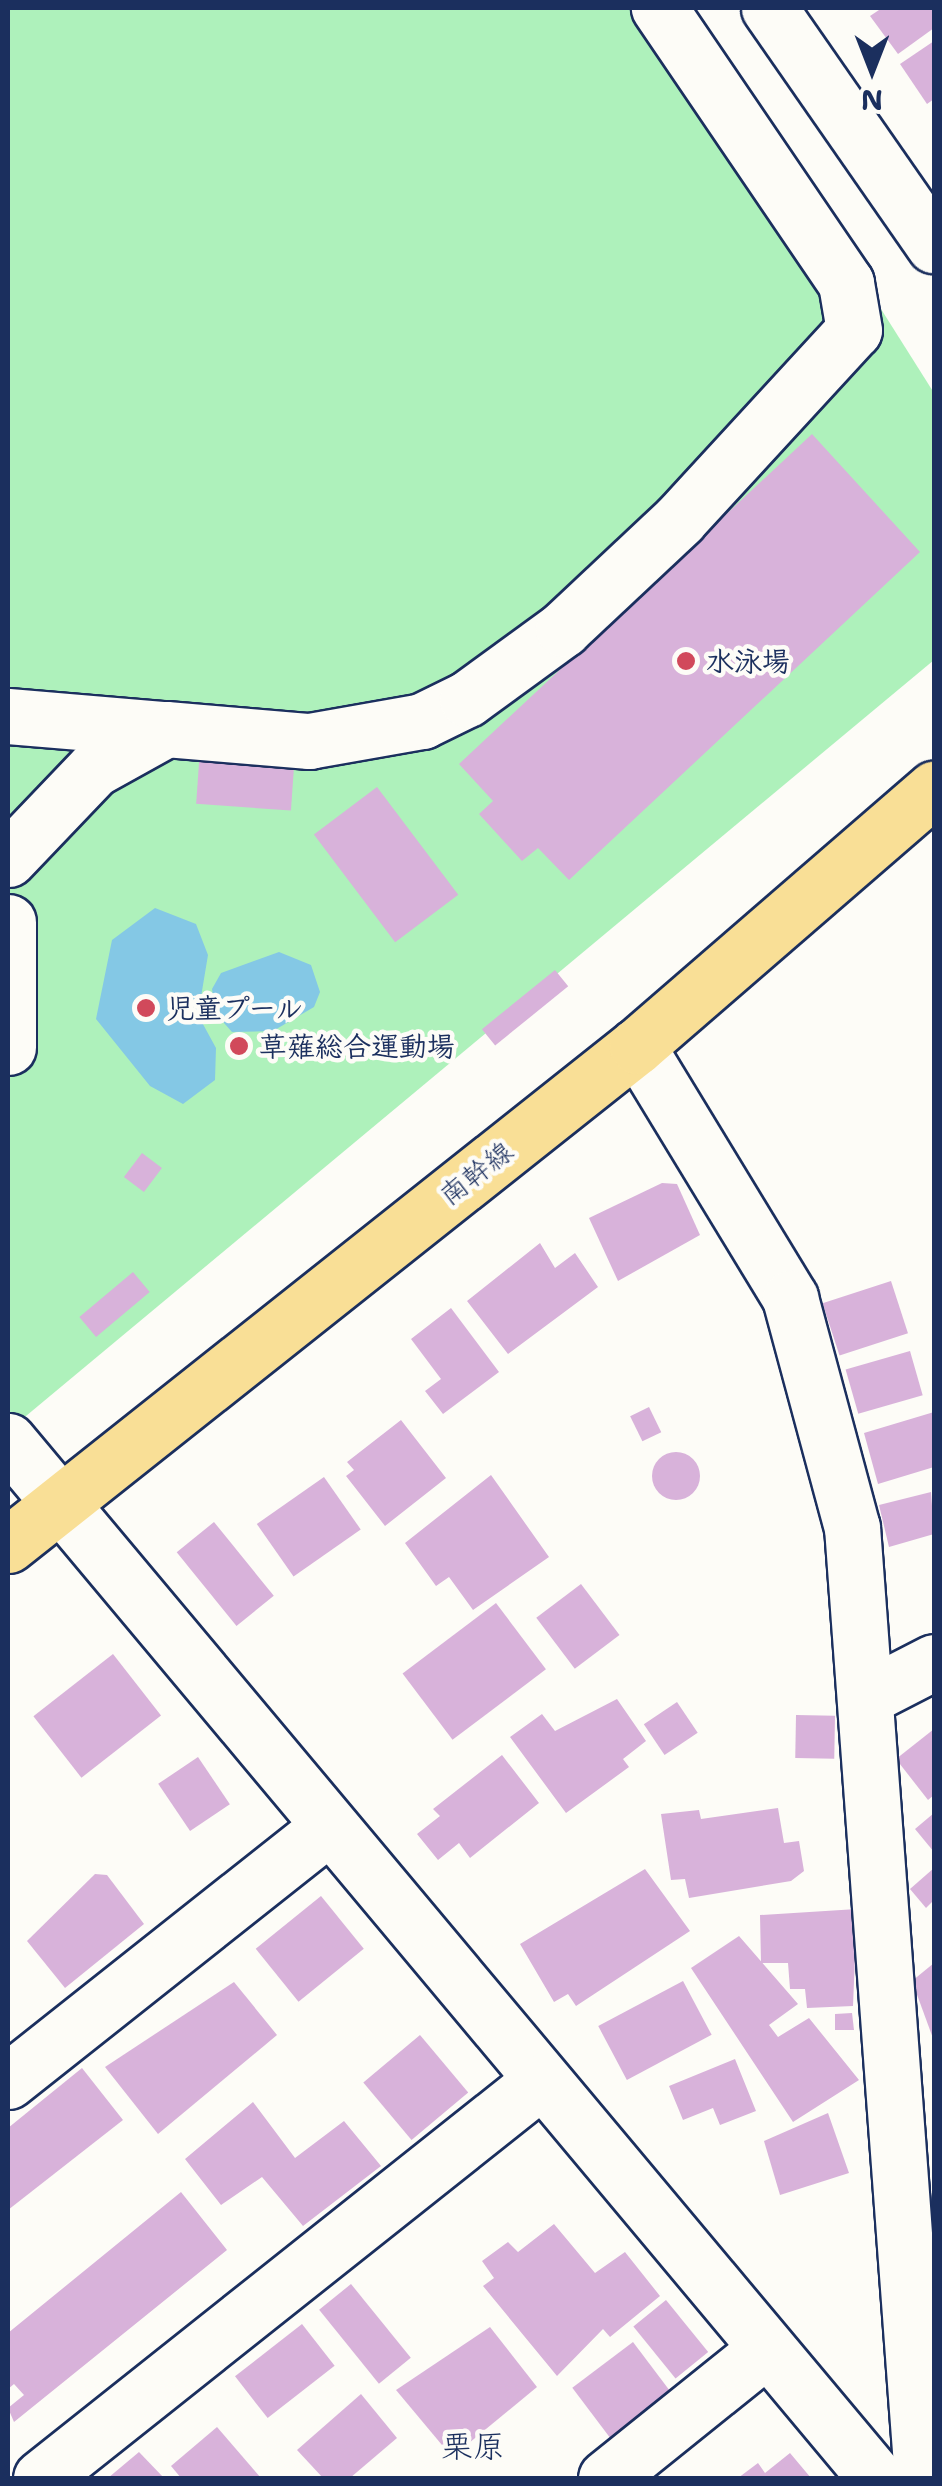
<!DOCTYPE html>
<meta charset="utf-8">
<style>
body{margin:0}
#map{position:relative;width:942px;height:2486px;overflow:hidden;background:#fdfcf7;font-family:"Shantell Sans","Klee One",sans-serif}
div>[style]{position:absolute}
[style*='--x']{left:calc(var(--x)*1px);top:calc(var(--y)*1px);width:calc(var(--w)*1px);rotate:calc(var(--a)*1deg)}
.green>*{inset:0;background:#aef1bb}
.water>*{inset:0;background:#84c8e5}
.building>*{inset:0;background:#d8b2da;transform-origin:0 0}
.round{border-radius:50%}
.roads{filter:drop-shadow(2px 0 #1b2f5e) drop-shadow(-2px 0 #1b2f5e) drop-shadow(0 2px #1b2f5e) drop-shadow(0 -2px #1b2f5e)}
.minor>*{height:55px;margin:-27.5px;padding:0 27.5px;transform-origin:27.5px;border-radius:27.5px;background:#fdfcf7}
.major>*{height:55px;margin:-27.5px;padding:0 27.5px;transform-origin:27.5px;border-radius:27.5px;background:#f9df96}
.dots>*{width:28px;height:28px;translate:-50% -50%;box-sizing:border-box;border:5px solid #fdfcf7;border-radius:50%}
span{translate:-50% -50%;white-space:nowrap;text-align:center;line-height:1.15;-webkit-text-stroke:9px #fdfcf7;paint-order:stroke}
.poi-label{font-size:28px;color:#1b2f5e;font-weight:700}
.left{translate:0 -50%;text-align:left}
.street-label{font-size:28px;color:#1b2f5e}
.quarter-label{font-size:32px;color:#1b2f5e}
.frame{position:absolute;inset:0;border:10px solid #1b2f5e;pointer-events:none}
.north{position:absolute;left:822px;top:20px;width:100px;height:100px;-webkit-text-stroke:8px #fdfcf7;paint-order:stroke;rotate:180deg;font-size:28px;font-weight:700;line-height:40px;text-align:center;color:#1b2f5e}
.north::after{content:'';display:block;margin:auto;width:35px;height:45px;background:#1b2f5e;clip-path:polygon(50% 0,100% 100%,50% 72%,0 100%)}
</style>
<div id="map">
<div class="green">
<i style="clip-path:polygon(8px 8px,691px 8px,934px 393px,934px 660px,8px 1431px)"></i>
</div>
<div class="water">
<i style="clip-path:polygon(155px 908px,196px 924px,208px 955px,198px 1015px,216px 1048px,215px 1080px,183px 1104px,150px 1086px,96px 1019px,112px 940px)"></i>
<i style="clip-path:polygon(279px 952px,311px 965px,320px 992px,314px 1007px,273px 1031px,232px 1032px,216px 1014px,212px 989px,221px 973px)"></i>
</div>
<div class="building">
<i style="clip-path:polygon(882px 8px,934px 8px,934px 28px,898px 54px,870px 16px)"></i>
<i style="clip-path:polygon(934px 41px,934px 99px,927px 104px,900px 64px)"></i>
<i style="clip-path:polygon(812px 434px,920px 552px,569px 880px,538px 848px,522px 861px,479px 814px,493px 801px,459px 764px)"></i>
<i style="left:200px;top:749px;width:95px;height:55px;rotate:4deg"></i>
<i style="left:377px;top:787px;width:135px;height:79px;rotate:53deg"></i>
<i style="left:555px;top:970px;width:21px;height:94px;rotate:51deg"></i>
<i style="left:142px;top:1153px;width:25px;height:30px;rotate:37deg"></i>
<i style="clip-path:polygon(662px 1183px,677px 1184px,700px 1235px,618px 1281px,589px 1218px)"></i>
<i style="clip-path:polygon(540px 1243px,555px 1268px,575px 1253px,598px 1287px,508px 1354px,467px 1301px)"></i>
<i style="left:133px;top:1272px;width:26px;height:70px;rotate:50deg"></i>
<i style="left:891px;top:1281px;width:55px;height:72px;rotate:72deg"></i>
<i style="clip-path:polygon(451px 1308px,499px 1372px,443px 1414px,425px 1391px,441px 1379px,411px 1339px)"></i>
<i style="left:910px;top:1351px;width:46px;height:67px;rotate:74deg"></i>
<i style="left:649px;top:1407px;width:28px;height:21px;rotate:64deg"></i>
<i style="clip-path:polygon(934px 1412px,934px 1467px,878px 1484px,864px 1433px)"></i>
<i style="clip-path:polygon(401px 1420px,446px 1478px,385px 1526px,346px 1476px,354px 1470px,347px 1462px)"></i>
<i class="round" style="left:652px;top:1452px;width:48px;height:48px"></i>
<i style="clip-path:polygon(491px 1475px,549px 1557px,473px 1610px,449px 1577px,436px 1586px,405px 1543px)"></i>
<i style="left:324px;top:1477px;width:64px;height:82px;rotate:55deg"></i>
<i style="clip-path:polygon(931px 1492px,934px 1534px,889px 1547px,879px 1505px)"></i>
<i style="left:214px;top:1522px;width:95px;height:48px;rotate:51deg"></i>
<i style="left:581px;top:1584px;width:64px;height:56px;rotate:53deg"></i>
<i style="left:496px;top:1603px;width:83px;height:117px;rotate:53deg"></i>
<i style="left:113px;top:1654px;width:78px;height:101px;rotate:52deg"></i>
<i style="clip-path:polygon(617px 1699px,646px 1741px,623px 1759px,629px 1767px,566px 1813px,510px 1737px,542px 1714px,555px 1731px)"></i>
<i style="left:677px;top:1702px;width:37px;height:40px;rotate:56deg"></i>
<i style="left:796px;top:1715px;width:39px;height:43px;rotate:1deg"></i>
<i style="clip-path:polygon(934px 1729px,934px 1795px,928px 1800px,896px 1759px)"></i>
<i style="clip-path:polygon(502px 1755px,539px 1803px,470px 1858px,459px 1843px,438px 1860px,417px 1834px,440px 1816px,433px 1809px)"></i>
<i style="left:198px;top:1757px;width:57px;height:48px;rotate:56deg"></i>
<i style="clip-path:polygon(778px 1808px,784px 1843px,799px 1841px,804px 1871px,791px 1881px,689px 1898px,685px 1879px,671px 1880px,661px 1814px,699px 1810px,701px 1819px)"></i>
<i style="clip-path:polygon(934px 1813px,934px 1852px,915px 1829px)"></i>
<i style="clip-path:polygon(934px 1868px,934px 1900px,926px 1908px,910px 1889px)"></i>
<i style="clip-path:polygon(645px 1869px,690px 1931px,576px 2006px,568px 1994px,554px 2002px,520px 1944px)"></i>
<i style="clip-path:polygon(95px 1874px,107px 1875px,144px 1924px,65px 1988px,27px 1941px)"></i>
<i style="left:321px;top:1896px;width:68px;height:84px;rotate:51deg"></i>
<i style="clip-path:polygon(857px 1909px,853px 2006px,807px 2008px,805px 1989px,790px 1989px,788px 1963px,761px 1963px,760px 1915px)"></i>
<i style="clip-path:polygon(739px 1936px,798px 2004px,769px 2025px,778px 2037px,809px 2018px,859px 2080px,793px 2122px,691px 1968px)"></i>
<i style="clip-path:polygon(934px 1963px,934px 2041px,912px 1981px)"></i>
<i style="left:683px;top:1981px;width:61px;height:96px;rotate:62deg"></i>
<i style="clip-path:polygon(234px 1982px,277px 2035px,158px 2134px,105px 2067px)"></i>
<i style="clip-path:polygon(852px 2013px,854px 2030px,835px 2030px,835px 2014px)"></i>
<i style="left:420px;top:2035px;width:75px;height:74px;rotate:50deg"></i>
<i style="clip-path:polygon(735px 2059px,756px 2111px,720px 2125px,713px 2108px,683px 2120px,669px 2086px)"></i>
<i style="clip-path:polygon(82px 2068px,123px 2120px,8px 2210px,8px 2128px)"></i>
<i style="clip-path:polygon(253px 2102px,295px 2158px,344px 2121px,381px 2166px,303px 2226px,262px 2177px,221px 2205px,185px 2159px)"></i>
<i style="clip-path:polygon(828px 2113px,849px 2173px,780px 2195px,764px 2141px)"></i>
<i style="clip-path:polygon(181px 2192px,227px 2250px,14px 2422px,8px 2408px,24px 2395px,14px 2384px,8px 2389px,8px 2333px)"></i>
<i style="clip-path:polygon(554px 2224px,595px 2273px,625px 2252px,660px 2296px,610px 2337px,603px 2329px,557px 2376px,483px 2286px,494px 2278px,482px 2261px,508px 2242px,518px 2252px)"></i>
<i style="left:351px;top:2284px;width:95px;height:41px;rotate:51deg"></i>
<i style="left:666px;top:2300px;width:67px;height:42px;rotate:51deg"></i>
<i style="left:302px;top:2324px;width:53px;height:85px;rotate:52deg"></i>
<i style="clip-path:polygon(490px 2327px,537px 2387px,452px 2457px,396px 2390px)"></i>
<i style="left:633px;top:2342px;width:63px;height:76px;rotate:53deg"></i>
<i style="clip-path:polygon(361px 2394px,397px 2438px,350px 2478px,323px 2478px,297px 2450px)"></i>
<i style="clip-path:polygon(217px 2427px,261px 2478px,181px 2478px,171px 2466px)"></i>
<i style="clip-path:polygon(139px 2452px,164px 2478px,108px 2478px)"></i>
<i style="clip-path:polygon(790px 2453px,811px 2478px,738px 2478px,758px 2463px,765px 2473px)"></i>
</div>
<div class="roads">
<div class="minor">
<i style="--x:769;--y:8;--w:289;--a:55.2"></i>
<i style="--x:8;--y:716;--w:157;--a:4.8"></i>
<i style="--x:8;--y:859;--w:124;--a:-46.3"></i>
<i style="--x:94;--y:769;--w:82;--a:-29.1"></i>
<i style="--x:166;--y:729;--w:144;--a:4.8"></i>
<i style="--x:309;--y:741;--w:115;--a:-10"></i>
<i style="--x:422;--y:721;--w:50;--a:-26.1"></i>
<i style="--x:467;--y:699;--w:119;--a:-36.1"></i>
<i style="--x:563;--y:629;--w:159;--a:-43.2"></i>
<i style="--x:679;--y:520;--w:258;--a:-47.4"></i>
<i style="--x:854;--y:330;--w:48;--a:-99.7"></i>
<i style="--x:846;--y:283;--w:333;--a:-124.2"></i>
<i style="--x:8;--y:922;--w:125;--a:90"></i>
<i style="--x:637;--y:1046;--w:295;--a:58.7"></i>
<i style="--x:790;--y:1298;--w:237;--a:74.9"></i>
<i style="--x:852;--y:1527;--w:954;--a:85.79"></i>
<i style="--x:8;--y:1441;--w:1352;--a:50.07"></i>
<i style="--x:866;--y:1697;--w:76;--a:-27.2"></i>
<i style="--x:8;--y:2081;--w:409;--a:-38.4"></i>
<i style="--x:41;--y:2478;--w:635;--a:-38.48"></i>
<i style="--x:606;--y:2478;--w:203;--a:-38.8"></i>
</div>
<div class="major">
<i style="--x:8;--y:1545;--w:803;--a:-38.43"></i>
<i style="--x:637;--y:1046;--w:393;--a:-40.9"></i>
</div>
</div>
<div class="dots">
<i style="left:686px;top:661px;background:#d1495b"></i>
<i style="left:146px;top:1008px;background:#d1495b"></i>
<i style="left:239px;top:1046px;background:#d1495b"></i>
</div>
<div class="poi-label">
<span class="left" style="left:706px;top:661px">水泳場</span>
<span class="left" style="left:166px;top:1008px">児童プール</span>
<span class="left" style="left:259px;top:1046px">草薙総合運動場</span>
</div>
<div class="street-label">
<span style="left:476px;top:1173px;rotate:-38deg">南幹線</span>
</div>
<div class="quarter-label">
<span style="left:473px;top:2446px">栗原</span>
</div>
<div class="frame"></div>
<div class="north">N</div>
</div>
